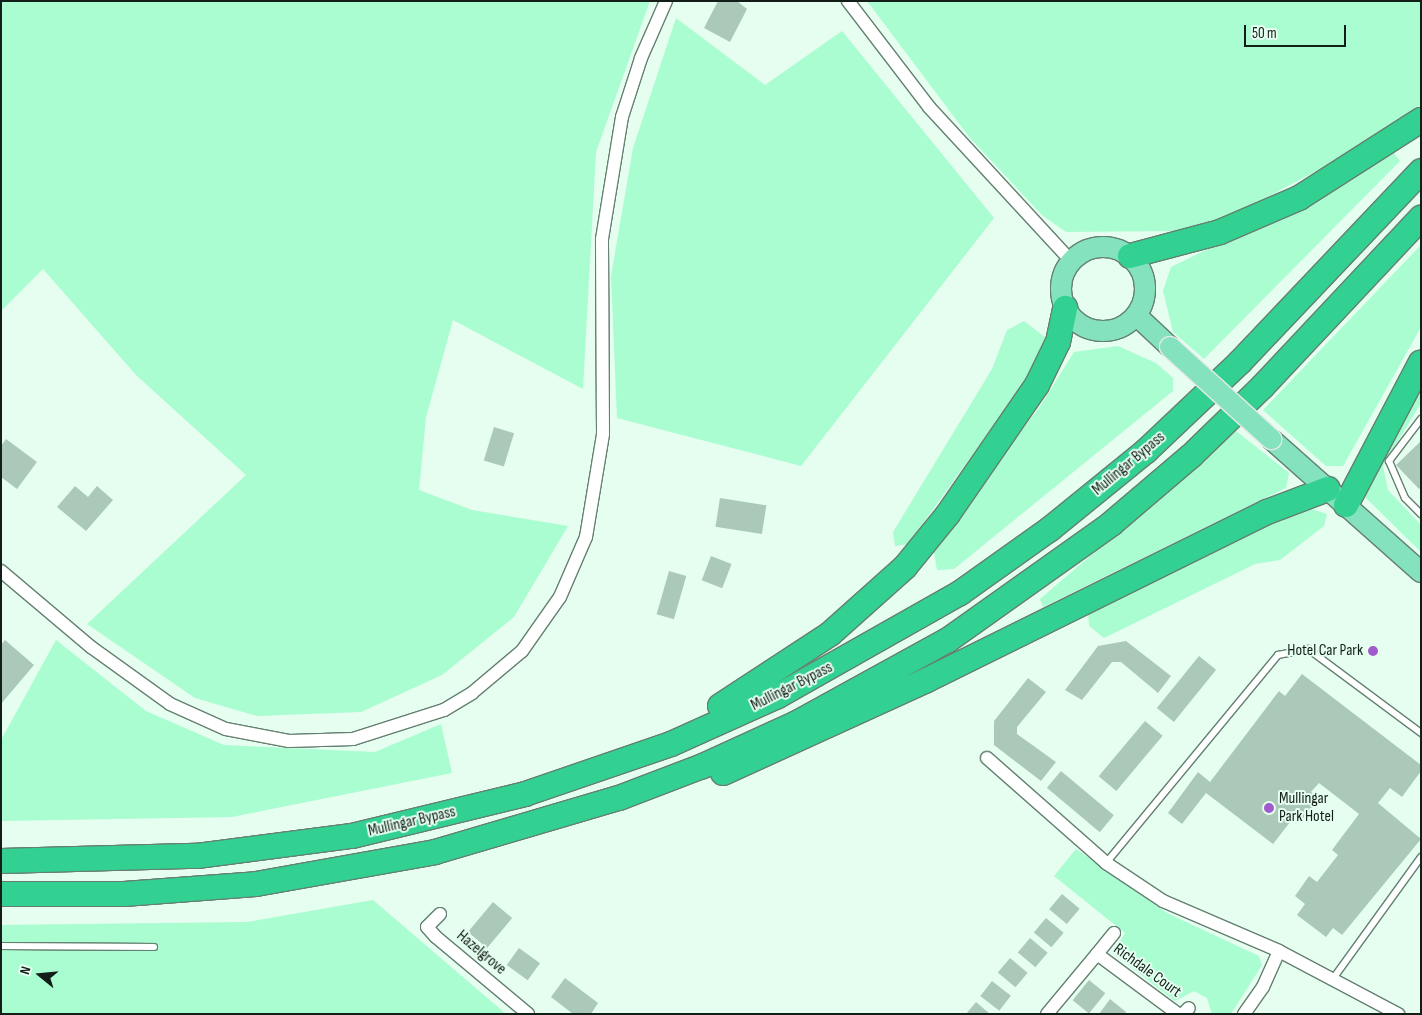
<!DOCTYPE html>
<style>
body{margin:0}
#map{position:relative;width:1422px;height:1015px;overflow:hidden;background:#e5fef0;font-family:"Sofia Sans Condensed",sans-serif}
div>[style]{position:absolute}
[style*='--x']{left:calc(var(--x)*1px);top:calc(var(--y)*1px);width:calc(var(--w)*1px);rotate:calc(var(--a)*1deg)}
.green>*{inset:0;background:#aafcd1}
.building>*{inset:0;background:#abc9b9;transform-origin:0 0}
.roads{filter:drop-shadow(1px 0 #648071) drop-shadow(-1px 0 #648071) drop-shadow(0 1px #648071) drop-shadow(0 -1px #648071)}
.lane>*{height:6px;margin:-3px;padding:0 3px;transform-origin:3px;border-radius:3px;background:#fff}
.street>*{height:12px;margin:-6px;padding:0 6px;transform-origin:6px;border-radius:6px;background:#fff}
.primary>*{height:20px;margin:-10px;padding:0 10px;transform-origin:10px;border-radius:10px;background:#84e3be}
.primary>.ring{margin:-10px;padding:0;box-sizing:content-box;background:none;border:20px solid #84e3be;border-radius:50%}
.highway>*{height:24px;margin:-12px;padding:0 12px;transform-origin:12px;border-radius:12px;background:#32d192}
.bridges{filter:drop-shadow(1px 0 #e7e8e8) drop-shadow(-1px 0 #e7e8e8) drop-shadow(0 1px #e7e8e8) drop-shadow(0 -1px #e7e8e8)}
.primary-bridge>*{height:20px;margin:-10px;padding:0 10px;transform-origin:10px;border-radius:10px;background:#84e3be}
.dots>*{width:14px;height:14px;translate:-50% -50%;box-sizing:border-box;border:2px solid #e5fef0;border-radius:50%}
span{translate:-50% -50%;white-space:nowrap;text-align:center;line-height:1.15;-webkit-text-stroke:4px #e5fef0;paint-order:stroke}
.street-label{font-size:16px;color:#131e18}
.poi-label{font-size:16px;color:#131e18}
.right{translate:-100% -50%;text-align:right}
.left{translate:0 -50%;text-align:left}
.frame{position:absolute;inset:0;border:2px solid #131e18;pointer-events:none}
.north{position:absolute;left:15px;top:950px;width:50px;height:50px;-webkit-text-stroke:4px #e5fef0;paint-order:stroke;rotate:287deg;font-size:14px;font-weight:700;line-height:20px;text-align:center;color:#131e18}
.north::after{content:'';display:block;margin:auto;width:18px;height:22px;background:#131e18;clip-path:polygon(50% 0,100% 100%,50% 72%,0 100%)}
.scale{position:absolute;left:1244px;top:25px;width:102px;height:22px;box-sizing:border-box;border:2px solid #131e18;border-top:0;padding-left:6px;font-size:15px;line-height:18px;white-space:nowrap;color:#131e18;-webkit-text-stroke:4px #e5fef0;paint-order:stroke}
</style>
<div id="map">
<div class="green">
<i style="clip-path:polygon(1px 1px,650px 1px,596px 152px,583px 389px,453px 320px,426px 417px,419px 490px,472px 510px,568px 526px,514px 617px,442px 675px,361px 712px,257px 716px,195px 698px,87px 624px,246px 475px,136px 375px,43px 269px,1px 311px)"></i>
<i style="clip-path:polygon(867px 1px,1421px 1px,1421px 105px,1339px 159px,1233px 215px,1174px 231px,1066px 232px,1042px 215px,970px 138px)"></i>
<i style="clip-path:polygon(676px 18px,765px 85px,842px 31px,994px 218px,801px 466px,617px 418px,611px 276px,633px 148px)"></i>
<i style="clip-path:polygon(1392px 151px,1400px 161px,1204px 359px,1173px 332px,1163px 291px,1171px 267px,1338px 186px)"></i>
<i style="clip-path:polygon(1421px 245px,1421px 327px,1343px 466px,1326px 466px,1263px 410px)"></i>
<i style="clip-path:polygon(1024px 321px,1046px 338px,1040px 361px,908px 544px,895px 546px,893px 532px,992px 369px,1007px 330px)"></i>
<i style="clip-path:polygon(1118px 346px,1156px 363px,1173px 378px,1173px 391px,954px 569px,937px 570px,933px 547px,1039px 408px,1074px 352px)"></i>
<i style="clip-path:polygon(1421px 376px,1421px 403px,1383px 466px,1388px 490px,1421px 525px,1421px 552px,1364px 496px)"></i>
<i style="clip-path:polygon(1236px 431px,1289px 473px,1286px 488px,1043px 607px,1040px 599px)"></i>
<i style="clip-path:polygon(1302px 506px,1327px 514px,1324px 526px,1280px 560px,1255px 564px,1104px 638px,1089px 626px,1088px 612px)"></i>
<i style="clip-path:polygon(56px 640px,146px 711px,224px 745px,375px 752px,441px 724px,452px 773px,232px 817px,1px 821px,1px 740px)"></i>
<i style="clip-path:polygon(1076px 849px,1167px 913px,1259px 956px,1262px 965px,1231px 1014px,1212px 1014px,1207px 998px,1194px 991px,1175px 1001px,1113px 953px,1125px 933px,1054px 876px)"></i>
<i style="clip-path:polygon(373px 900px,506px 1014px,1px 1014px,1px 925px,247px 922px)"></i>
</div>
<div class="building">
<i style="clip-path:polygon(718px 1px,737px 1px,747px 9px,730px 42px,704px 28px)"></i>
<i style="left:494px;top:427px;width:21px;height:35px;rotate:17deg"></i>
<i style="clip-path:polygon(6px 439px,37px 462px,17px 489px,1px 477px,1px 446px)"></i>
<i style="clip-path:polygon(1421px 441px,1421px 487px,1419px 489px,1396px 465px)"></i>
<i style="clip-path:polygon(75px 486px,88px 497px,97px 486px,113px 500px,86px 531px,57px 507px)"></i>
<i style="left:720px;top:498px;width:47px;height:29px;rotate:9deg"></i>
<i style="left:711px;top:556px;width:22px;height:26px;rotate:21deg"></i>
<i style="left:669px;top:571px;width:18px;height:45px;rotate:16deg"></i>
<i style="clip-path:polygon(5px 640px,34px 665px,1px 704px,1px 645px)"></i>
<i style="clip-path:polygon(1126px 641px,1171px 676px,1158px 693px,1121px 662px,1112px 662px,1082px 700px,1065px 690px,1098px 646px)"></i>
<i style="left:1199px;top:656px;width:22px;height:67px;rotate:39deg"></i>
<i style="clip-path:polygon(1302px 674px,1421px 765px,1421px 771px,1402px 797px,1390px 788px,1378px 803px,1421px 839px,1342px 935px,1333px 928px,1326px 937px,1297px 915px,1305px 904px,1295px 896px,1309px 876px,1317px 882px,1338px 855px,1332px 850px,1359px 814px,1319px 783px,1311px 792px,1319px 798px,1304px 818px,1298px 812px,1273px 844px,1206px 793px,1182px 824px,1168px 813px,1198px 772px,1210px 782px,1279px 691px,1285px 696px)"></i>
<i style="clip-path:polygon(1028px 678px,1046px 692px,1017px 727px,1017px 734px,1056px 762px,1041px 781px,994px 745px,994px 721px)"></i>
<i style="left:1145px;top:721px;width:23px;height:72px;rotate:40deg"></i>
<i style="left:1061px;top:771px;width:69px;height:22px;rotate:40deg"></i>
<i style="left:1062px;top:894px;width:23px;height:20px;rotate:40deg"></i>
<i style="left:493px;top:902px;width:25px;height:39px;rotate:40deg"></i>
<i style="left:1046px;top:918px;width:23px;height:19px;rotate:40deg"></i>
<i style="left:1030px;top:938px;width:23px;height:19px;rotate:40deg"></i>
<i style="left:519px;top:948px;width:26px;height:21px;rotate:36deg"></i>
<i style="left:1010px;top:958px;width:23px;height:19px;rotate:40deg"></i>
<i style="clip-path:polygon(565px 978px,598px 1003px,591px 1014px,573px 1014px,551px 997px)"></i>
<i style="left:1089px;top:980px;width:21px;height:26px;rotate:39deg"></i>
<i style="left:992px;top:981px;width:24px;height:19px;rotate:38deg"></i>
<i style="clip-path:polygon(1110px 999px,1126px 1012px,1125px 1014px,1099px 1014px)"></i>
<i style="clip-path:polygon(976px 1002px,990px 1014px,966px 1014px)"></i>
</div>
<div class="roads">
<div class="lane">
<i style="--x:1421;--y:419;--w:53;--a:127.3"></i>
<i style="--x:1389;--y:461;--w:40;--a:66.6"></i>
<i style="--x:1405;--y:498;--w:23;--a:45"></i>
<i style="--x:1106;--y:863;--w:270;--a:-50.4"></i>
<i style="--x:1278;--y:655;--w:31;--a:-11"></i>
<i style="--x:1308;--y:649;--w:141;--a:36.6"></i>
<i style="--x:1;--y:946;--w:153;--a:0.4"></i>
<i style="--x:1332;--y:980;--w:152;--a:-54.1"></i>
</div>
<div class="street">
<i style="--x:848;--y:1;--w:133;--a:52.6"></i>
<i style="--x:929;--y:107;--w:209;--a:47.3"></i>
<i style="--x:1;--y:571;--w:118;--a:40.2"></i>
<i style="--x:91;--y:647;--w:97;--a:35.8"></i>
<i style="--x:170;--y:704;--w:61;--a:24.1"></i>
<i style="--x:226;--y:729;--w:64;--a:10.8"></i>
<i style="--x:289;--y:741;--w:64;--a:-1.8"></i>
<i style="--x:353;--y:739;--w:96;--a:-17.7"></i>
<i style="--x:444;--y:710;--w:33;--a:-31"></i>
<i style="--x:472;--y:693;--w:65;--a:-40"></i>
<i style="--x:522;--y:651;--w:66;--a:-54.9"></i>
<i style="--x:560;--y:597;--w:65;--a:-66.6"></i>
<i style="--x:586;--y:537;--w:104;--a:-80.6"></i>
<i style="--x:603;--y:434;--w:195;--a:-90.3"></i>
<i style="--x:602;--y:239;--w:124;--a:-80.7"></i>
<i style="--x:622;--y:117;--w:62;--a:-72.1"></i>
<i style="--x:641;--y:58;--w:62;--a:-66.3"></i>
<i style="--x:987;--y:758;--w:159;--a:41.4"></i>
<i style="--x:1106;--y:863;--w:69;--a:33.7"></i>
<i style="--x:1163;--y:901;--w:126;--a:23.3"></i>
<i style="--x:1279;--y:951;--w:135;--a:27.9"></i>
<i style="--x:440;--y:914;--w:18;--a:135"></i>
<i style="--x:427;--y:927;--w:13;--a:48"></i>
<i style="--x:436;--y:937;--w:120;--a:39.9"></i>
<i style="--x:1097;--y:954;--w:27;--a:-51"></i>
<i style="--x:1047;--y:1014;--w:78;--a:-50.2"></i>
<i style="--x:1097;--y:954;--w:101;--a:36.5"></i>
<i style="--x:1183;--y:1014;--w:8;--a:-45"></i>
<i style="--x:1244;--y:1014;--w:33;--a:-55"></i>
<i style="--x:1263;--y:987;--w:39;--a:-66"></i>
</div>
<div class="primary">
<i class="ring" style="left:1061px;top:247px;width:64px;height:64px"></i>
<i style="--x:1137;--y:316;--w:45;--a:43.2"></i>
<i style="--x:1271;--y:439;--w:200;--a:41.6"></i>
</div>
<div class="highway">
<i style="--x:1130;--y:256;--w:93;--a:-14.9"></i>
<i style="--x:1220;--y:232;--w:86;--a:-23.3"></i>
<i style="--x:1299;--y:198;--w:145;--a:-32.6"></i>
<i style="--x:1346;--y:505;--w:161;--a:-62.3"></i>
<i style="--x:720;--y:706;--w:131;--a:-33.2"></i>
<i style="--x:830;--y:634;--w:101;--a:-41.8"></i>
<i style="--x:905;--y:567;--w:68;--a:-50.9"></i>
<i style="--x:948;--y:514;--w:157;--a:-55.4"></i>
<i style="--x:1037;--y:385;--w:48;--a:-64"></i>
<i style="--x:1058;--y:342;--w:35;--a:-78"></i>
<i style="--x:723;--y:773;--w:224;--a:-24.5"></i>
<i style="--x:927;--y:680;--w:379;--a:-26.3"></i>
<i style="--x:1267;--y:512;--w:65;--a:-20.7"></i>
<i style="--x:1;--y:861;--w:196;--a:-1.5"></i>
<i style="--x:197;--y:856;--w:156;--a:-7.4"></i>
<i style="--x:352;--y:836;--w:178;--a:-13.6"></i>
<i style="--x:525;--y:794;--w:154;--a:-18.9"></i>
<i style="--x:671;--y:744;--w:117;--a:-24.2"></i>
<i style="--x:778;--y:696;--w:209;--a:-29.5"></i>
<i style="--x:960;--y:593;--w:110;--a:-35.4"></i>
<i style="--x:1050;--y:529;--w:124;--a:-39.1"></i>
<i style="--x:1146;--y:451;--w:129;--a:-43.4"></i>
<i style="--x:1240;--y:362;--w:263;--a:-46.5"></i>
<i style="--x:1;--y:894;--w:123;--a:0"></i>
<i style="--x:124;--y:894;--w:132;--a:-4.3"></i>
<i style="--x:256;--y:884;--w:182;--a:-10.1"></i>
<i style="--x:435;--y:852;--w:192;--a:-16.4"></i>
<i style="--x:619;--y:798;--w:90;--a:-20.9"></i>
<i style="--x:703;--y:766;--w:103;--a:-24.6"></i>
<i style="--x:797;--y:723;--w:172;--a:-28.8"></i>
<i style="--x:948;--y:640;--w:200;--a:-35.4"></i>
<i style="--x:1111;--y:524;--w:105;--a:-40.4"></i>
<i style="--x:1191;--y:456;--w:100;--a:-44.2"></i>
<i style="--x:1263;--y:386;--w:231;--a:-46.8"></i>
</div>
</div>
<div class="bridges">
<div class="primary-bridge">
<i style="--x:1170;--y:347;--w:137;--a:42.3"></i>
</div>
</div>
<div class="dots">
<i style="left:1373px;top:651px;background:#a159cc"></i>
<i style="left:1269px;top:808px;background:#a159cc"></i>
</div>
<div class="street-label">
<span style="left:1129px;top:464px;rotate:-40deg">Mullingar Bypass</span>
<span style="left:792px;top:687px;rotate:-27deg">Mullingar Bypass</span>
<span style="left:412px;top:822px;rotate:-13deg">Mullingar Bypass</span>
<span style="left:481px;top:953px;rotate:40deg">Hazelgrove</span>
<span style="left:1147px;top:971px;rotate:36deg">Richdale Court</span>
</div>
<div class="poi-label">
<span class="right" style="left:1363px;top:651px">Hotel Car Park</span>
<span class="left" style="left:1279px;top:808px">Mullingar<br>Park Hotel</span>
</div>
<div class="frame"></div>
<div class="north">N</div>
<div class="scale">50 m</div>
</div>
